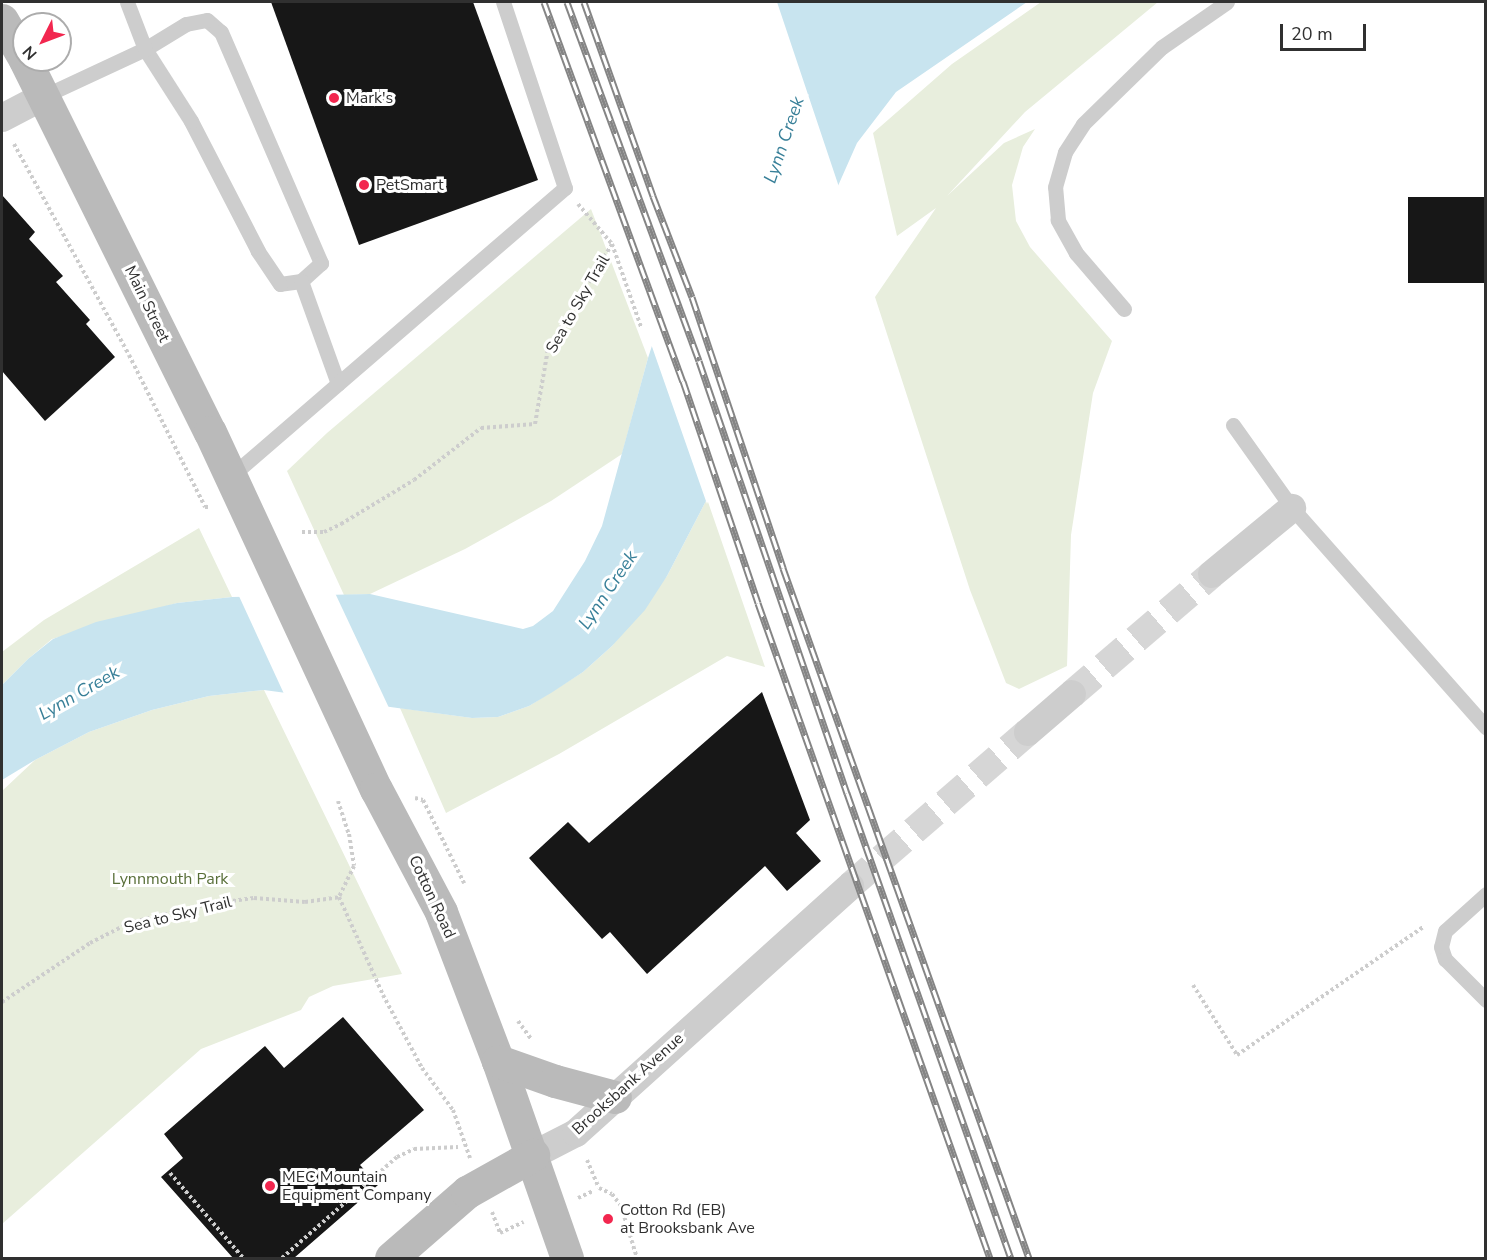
<!DOCTYPE html>
<style>
body{margin:0}
#map{position:relative;width:1487px;height:1260px;overflow:hidden;background:#fff;font-family:"Nunito Sans",sans-serif}
div>[style]{position:absolute}
[style*='--x']{left:calc(var(--x)*1px);top:calc(var(--y)*1px);width:calc(var(--w)*1px);rotate:calc(var(--a)*1deg)}
.green>*{inset:0;background:#e8eedd}
.water>*{inset:0;background:#c8e4ef}
.pier>*{inset:0;background:#fff}
.building>*{inset:0;background:#171717;transform-origin:0 0}
.minor-tunnel>*{height:28px;margin-top:-14px;transform-origin:0;background:repeating-linear-gradient(90deg,#d6d6d6 0 28px,transparent 0 42px)}
.path>*{height:4px;margin-top:-2px;transform-origin:0;background:repeating-linear-gradient(90deg,#cdcdcd 0 3px,transparent 0 6px)}
.service>*{height:15px;margin:-7.5px;padding:0 7.5px;transform-origin:7.5px;border-radius:7.5px;background:#cdcdcd}
.minor>*{height:28px;margin:-14px;padding:0 14px;transform-origin:14px;border-radius:14px;background:#cdcdcd}
.secondary>*{height:33px;margin:-16.5px;padding:0 16.5px;transform-origin:16.5px;border-radius:16.5px;background:#bababa}
.rail>*{height:7px;margin-top:-3.5px;transform-origin:0;background:repeating-linear-gradient(90deg,#fff 0 14px,#858585 0 28px);box-sizing:border-box;border-block:2px solid #858585}
.dots>*{width:16px;height:16px;translate:-50% -50%;box-sizing:border-box;border:3px solid #fff;border-radius:50%}
span{translate:-50% -50%;white-space:nowrap;text-align:center;line-height:1.15;-webkit-text-stroke:6px #fff;paint-order:stroke}
.poi-label{font-size:16px;color:#303030}
.left{translate:0 -50%;text-align:left}
.street-label{font-size:16px;color:#303030}
.park-label{font-size:16px;color:#596f39}
.water-label{font-size:18px;color:#377f98;font-style:italic}
.frame{position:absolute;inset:0;border:3px solid #303030;pointer-events:none}
.north{position:absolute;left:12px;top:12px;width:60px;height:60px;box-sizing:border-box;background:#fff;border:2px solid #acacac;border-radius:50%;rotate:228deg;font-size:16px;font-weight:700;line-height:24px;text-align:center;color:#303030}
.north::after{content:'';display:block;margin:auto;width:21px;height:27px;background:#f2274f;clip-path:polygon(50% 0,100% 100%,50% 72%,0 100%)}
.scale{position:absolute;left:1280px;top:24px;width:86px;height:27px;box-sizing:border-box;border:3px solid #303030;border-top:0;padding-left:8px;font-size:18px;line-height:21px;white-space:nowrap;color:#303030;-webkit-text-stroke:4px #fff;paint-order:stroke}
</style>
<div id="map">
<div class="green">
<i style="clip-path:polygon(1041px 2px,1158px 2px,1025px 112px,947px 196px,1004px 143px,1035px 129px,1023px 147px,1012px 185px,1016px 221px,1030px 247px,1112px 341px,1093px 393px,1071px 535px,1067px 666px,1019px 689px,1006px 683px,970px 590px,875px 297px,936px 208px,897px 236px,873px 133px,952px 64px)"></i>
<i style="clip-path:polygon(591px 209px,648px 358px,622px 454px,551px 501px,465px 549px,370px 594px,344px 595px,287px 471px,327px 433px)"></i>
<i style="clip-path:polygon(707px 499px,765px 667px,727px 656px,559px 754px,446px 813px,400px 708px,472px 718px,498px 717px,529px 706px,583px 672px,612px 646px,667px 576px)"></i>
<i style="clip-path:polygon(199px 528px,232px 597px,177px 603px,52px 639px,28px 659px,2px 685px,2px 652px,44px 620px)"></i>
<i style="clip-path:polygon(264px 690px,402px 974px,333px 986px,309px 997px,301px 1010px,201px 1049px,2px 1224px,2px 791px,35px 760px,89px 732px,152px 710px,209px 696px)"></i>
</div>
<div class="water">
<i style="clip-path:polygon(773px 2px,1027px 2px,896px 92px,857px 143px,771px 337px,707px 499px,667px 576px,645px 610px,612px 646px,583px 672px,551px 693px,529px 706px,498px 717px,472px 718px,264px 690px,209px 696px,152px 710px,89px 732px,35px 760px,2px 780px,2px 685px,28px 659px,53px 639px,96px 622px,177px 603px,232px 597px,370px 594px,523px 629px,533px 626px,553px 611px,585px 561px,602px 526px,648px 358px,713px 158px)"></i>
</div>
<div class="pier">
<i style="clip-path:polygon(770px 2px,777px 2px,840px 190px,774px 339px,707px 504px,650px 341px,710px 157px,744px 63px)"></i>
<i style="clip-path:polygon(335px 593px,390px 710px,285px 696px,238px 594px)"></i>
</div>
<div class="building">
<i style="clip-path:polygon(271px 2px,473px 2px,538px 180px,359px 245px)"></i>
<i style="clip-path:polygon(2px 195px,35px 232px,29px 239px,63px 276px,56px 282px,90px 320px,86px 324px,115px 357px,45px 421px,2px 371px)"></i>
<i style="left:1486px;top:197px;width:86px;height:78px;rotate:90deg"></i>
<i style="clip-path:polygon(762px 692px,810px 820px,796px 833px,821px 861px,787px 891px,765px 866px,647px 974px,610px 932px,602px 939px,529px 858px,568px 822px,589px 843px)"></i>
<i style="clip-path:polygon(343px 1017px,424px 1110px,360px 1165px,378px 1185px,294px 1258px,233px 1258px,161px 1177px,183px 1158px,164px 1134px,265px 1046px,284px 1068px)"></i>
</div>
<div class="minor-tunnel">
<i style="--x:1072;--y:694;--w:184;--a:-40.6"></i>
<i style="--x:850;--y:886;--w:235;--a:-40.9"></i>
</div>
<div class="path">
<i style="--x:14;--y:144;--w:240;--a:61.4"></i>
<i style="--x:129;--y:355;--w:170;--a:63.4"></i>
<i style="--x:205;--y:507;--w:5;--a:0"></i>
<i style="--x:578;--y:204;--w:52;--a:49.6"></i>
<i style="--x:612;--y:244;--w:88;--a:70.7"></i>
<i style="--x:302;--y:532;--w:22;--a:0"></i>
<i style="--x:324;--y:532;--w:19;--a:-25"></i>
<i style="--x:341;--y:524;--w:85;--a:-31.1"></i>
<i style="--x:414;--y:480;--w:85;--a:-37.8"></i>
<i style="--x:481;--y:428;--w:54;--a:-4.2"></i>
<i style="--x:535;--y:424;--w:76;--a:-80.2"></i>
<i style="--x:548;--y:349;--w:123;--a:-58.6"></i>
<i style="--x:415;--y:798;--w:8;--a:14"></i>
<i style="--x:423;--y:800;--w:93;--a:63.7"></i>
<i style="--x:338;--y:801;--w:35;--a:72"></i>
<i style="--x:349;--y:834;--w:32;--a:81"></i>
<i style="--x:354;--y:866;--w:34;--a:116"></i>
<i style="--x:339;--y:897;--w:107;--a:65.8"></i>
<i style="--x:383;--y:995;--w:83;--a:61.9"></i>
<i style="--x:422;--y:1068;--w:52;--a:53.6"></i>
<i style="--x:453;--y:1110;--w:51;--a:70.5"></i>
<i style="--x:1193;--y:985;--w:83;--a:57.8"></i>
<i style="--x:1237;--y:1055;--w:226;--a:-34.5"></i>
<i style="--x:2;--y:1002;--w:106;--a:-33.8"></i>
<i style="--x:90;--y:943;--w:44;--a:-27.1"></i>
<i style="--x:129;--y:923;--w:76;--a:-13.7"></i>
<i style="--x:203;--y:905;--w:51;--a:-7.8"></i>
<i style="--x:254;--y:898;--w:51;--a:4.5"></i>
<i style="--x:305;--y:902;--w:34;--a:-8"></i>
<i style="--x:518;--y:1021;--w:22;--a:54"></i>
<i style="--x:587;--y:1160;--w:30;--a:67"></i>
<i style="--x:599;--y:1188;--w:14;--a:25"></i>
<i style="--x:612;--y:1194;--w:15;--a:53"></i>
<i style="--x:621;--y:1206;--w:54;--a:72.9"></i>
<i style="--x:170;--y:1173;--w:112;--a:49.3"></i>
<i style="--x:578;--y:1198;--w:17;--a:-25"></i>
<i style="--x:492;--y:1212;--w:22;--a:69"></i>
<i style="--x:500;--y:1233;--w:26;--a:-25"></i>
<i style="--x:282;--y:1258;--w:153;--a:-41.3"></i>
<i style="--x:397;--y:1157;--w:19;--a:-25"></i>
<i style="--x:414;--y:1149;--w:44;--a:-2.6"></i>
</div>
<div class="service">
<i style="--x:207;--y:20;--w:18;--a:41"></i>
<i style="--x:221;--y:32;--w:252;--a:66.6"></i>
<i style="--x:321;--y:263;--w:27;--a:138"></i>
<i style="--x:301;--y:281;--w:21;--a:172"></i>
<i style="--x:280;--y:284;--w:40;--a:-124"></i>
<i style="--x:258;--y:251;--w:146;--a:-117.3"></i>
<i style="--x:191;--y:121;--w:85;--a:-122.6"></i>
<i style="--x:145;--y:49;--w:48;--a:-31.4"></i>
<i style="--x:186;--y:24;--w:21;--a:-11"></i>
<i style="--x:44;--y:96;--w:111;--a:-25"></i>
<i style="--x:145;--y:49;--w:50;--a:-111"></i>
<i style="--x:301;--y:281;--w:109;--a:70.2"></i>
<i style="--x:1124;--y:309;--w:74;--a:-130.6"></i>
<i style="--x:1076;--y:253;--w:38;--a:-119"></i>
<i style="--x:1058;--y:220;--w:33;--a:-95"></i>
<i style="--x:1055;--y:187;--w:36;--a:-74"></i>
<i style="--x:1065;--y:152;--w:33;--a:-57"></i>
<i style="--x:1083;--y:124;--w:110;--a:-44.3"></i>
<i style="--x:1162;--y:47;--w:79;--a:-34.7"></i>
<i style="--x:1233;--y:425;--w:102;--a:54.6"></i>
<i style="--x:1292;--y:508;--w:293;--a:48.5"></i>
<i style="--x:231;--y:476;--w:441;--a:-40.8"></i>
<i style="--x:565;--y:188;--w:196;--a:-108.4"></i>
<i style="--x:1486;--y:894;--w:55;--a:137.9"></i>
<i style="--x:1445;--y:931;--w:16;--a:104"></i>
<i style="--x:1441;--y:947;--w:13;--a:72"></i>
<i style="--x:1445;--y:959;--w:58;--a:45"></i>
</div>
<div class="minor">
<i style="--x:2;--y:118;--w:47;--a:-27.6"></i>
<i style="--x:1212;--y:574;--w:104;--a:-39.5"></i>
<i style="--x:1028;--y:732;--w:58;--a:-40.8"></i>
<i style="--x:533;--y:1155;--w:48;--a:-27.1"></i>
<i style="--x:576;--y:1133;--w:369;--a:-42"></i>
</div>
<div class="secondary">
<i style="--x:2;--y:20;--w:44;--a:59.9"></i>
<i style="--x:25;--y:60;--w:415;--a:63.6"></i>
<i style="--x:210;--y:432;--w:394;--a:65.1"></i>
<i style="--x:376;--y:789;--w:139;--a:62.1"></i>
<i style="--x:441;--y:912;--w:160;--a:69.1"></i>
<i style="--x:498;--y:1061;--w:209;--a:70.7"></i>
<i style="--x:498;--y:1061;--w:60;--a:19.3"></i>
<i style="--x:555;--y:1081;--w:62;--a:14.9"></i>
<i style="--x:391;--y:1258;--w:101;--a:-41"></i>
<i style="--x:467;--y:1192;--w:76;--a:-29.3"></i>
</div>
<div class="rail">
<i style="--x:544;--y:2;--w:404;--a:69.9"></i>
<i style="--x:683;--y:381;--w:234;--a:71.3"></i>
<i style="--x:758;--y:603;--w:695;--a:70.5"></i>
<i style="--x:567;--y:2;--w:382;--a:69.8"></i>
<i style="--x:699;--y:361;--w:457;--a:71.1"></i>
<i style="--x:847;--y:793;--w:493;--a:70.6"></i>
<i style="--x:584;--y:2;--w:206;--a:70.4"></i>
<i style="--x:653;--y:196;--w:108;--a:68.9"></i>
<i style="--x:692;--y:297;--w:286;--a:71.4"></i>
<i style="--x:783;--y:568;--w:733;--a:70.38"></i>
</div>
<div class="dots">
<i style="left:334px;top:98px;background:#f2274f"></i>
<i style="left:364px;top:185px;background:#f2274f"></i>
<i style="left:270px;top:1186px;background:#f2274f"></i>
<i style="left:608px;top:1219px;background:#f2274f"></i>
</div>
<div class="poi-label">
<span class="left" style="left:346px;top:98px">Mark's</span>
<span class="left" style="left:376px;top:185px">PetSmart</span>
<span class="left" style="left:282px;top:1186px">MEC Mountain<br>Equipment Company</span>
<span class="left" style="left:620px;top:1219px">Cotton Rd (EB)<br>at Brooksbank Ave</span>
</div>
<div class="street-label">
<span style="left:147px;top:304px;rotate:64deg">Main Street</span>
<span style="left:578px;top:304px;rotate:-60deg">Sea to Sky Trail</span>
<span style="left:432px;top:897px;rotate:65deg">Cotton Road</span>
<span style="left:178px;top:915px;rotate:-14deg">Sea to Sky Trail</span>
<span style="left:628px;top:1084px;rotate:-42deg">Brooksbank Avenue</span>
</div>
<div class="park-label">
<span style="left:170px;top:879px">Lynnmouth Park</span>
</div>
<div class="water-label">
<span style="left:784px;top:140px;rotate:-71deg">Lynn Creek</span>
<span style="left:608px;top:590px;rotate:-56deg">Lynn Creek</span>
<span style="left:79px;top:693px;rotate:-30deg">Lynn Creek</span>
</div>
<div class="frame"></div>
<div class="north">N</div>
<div class="scale">20 m</div>
</div>
